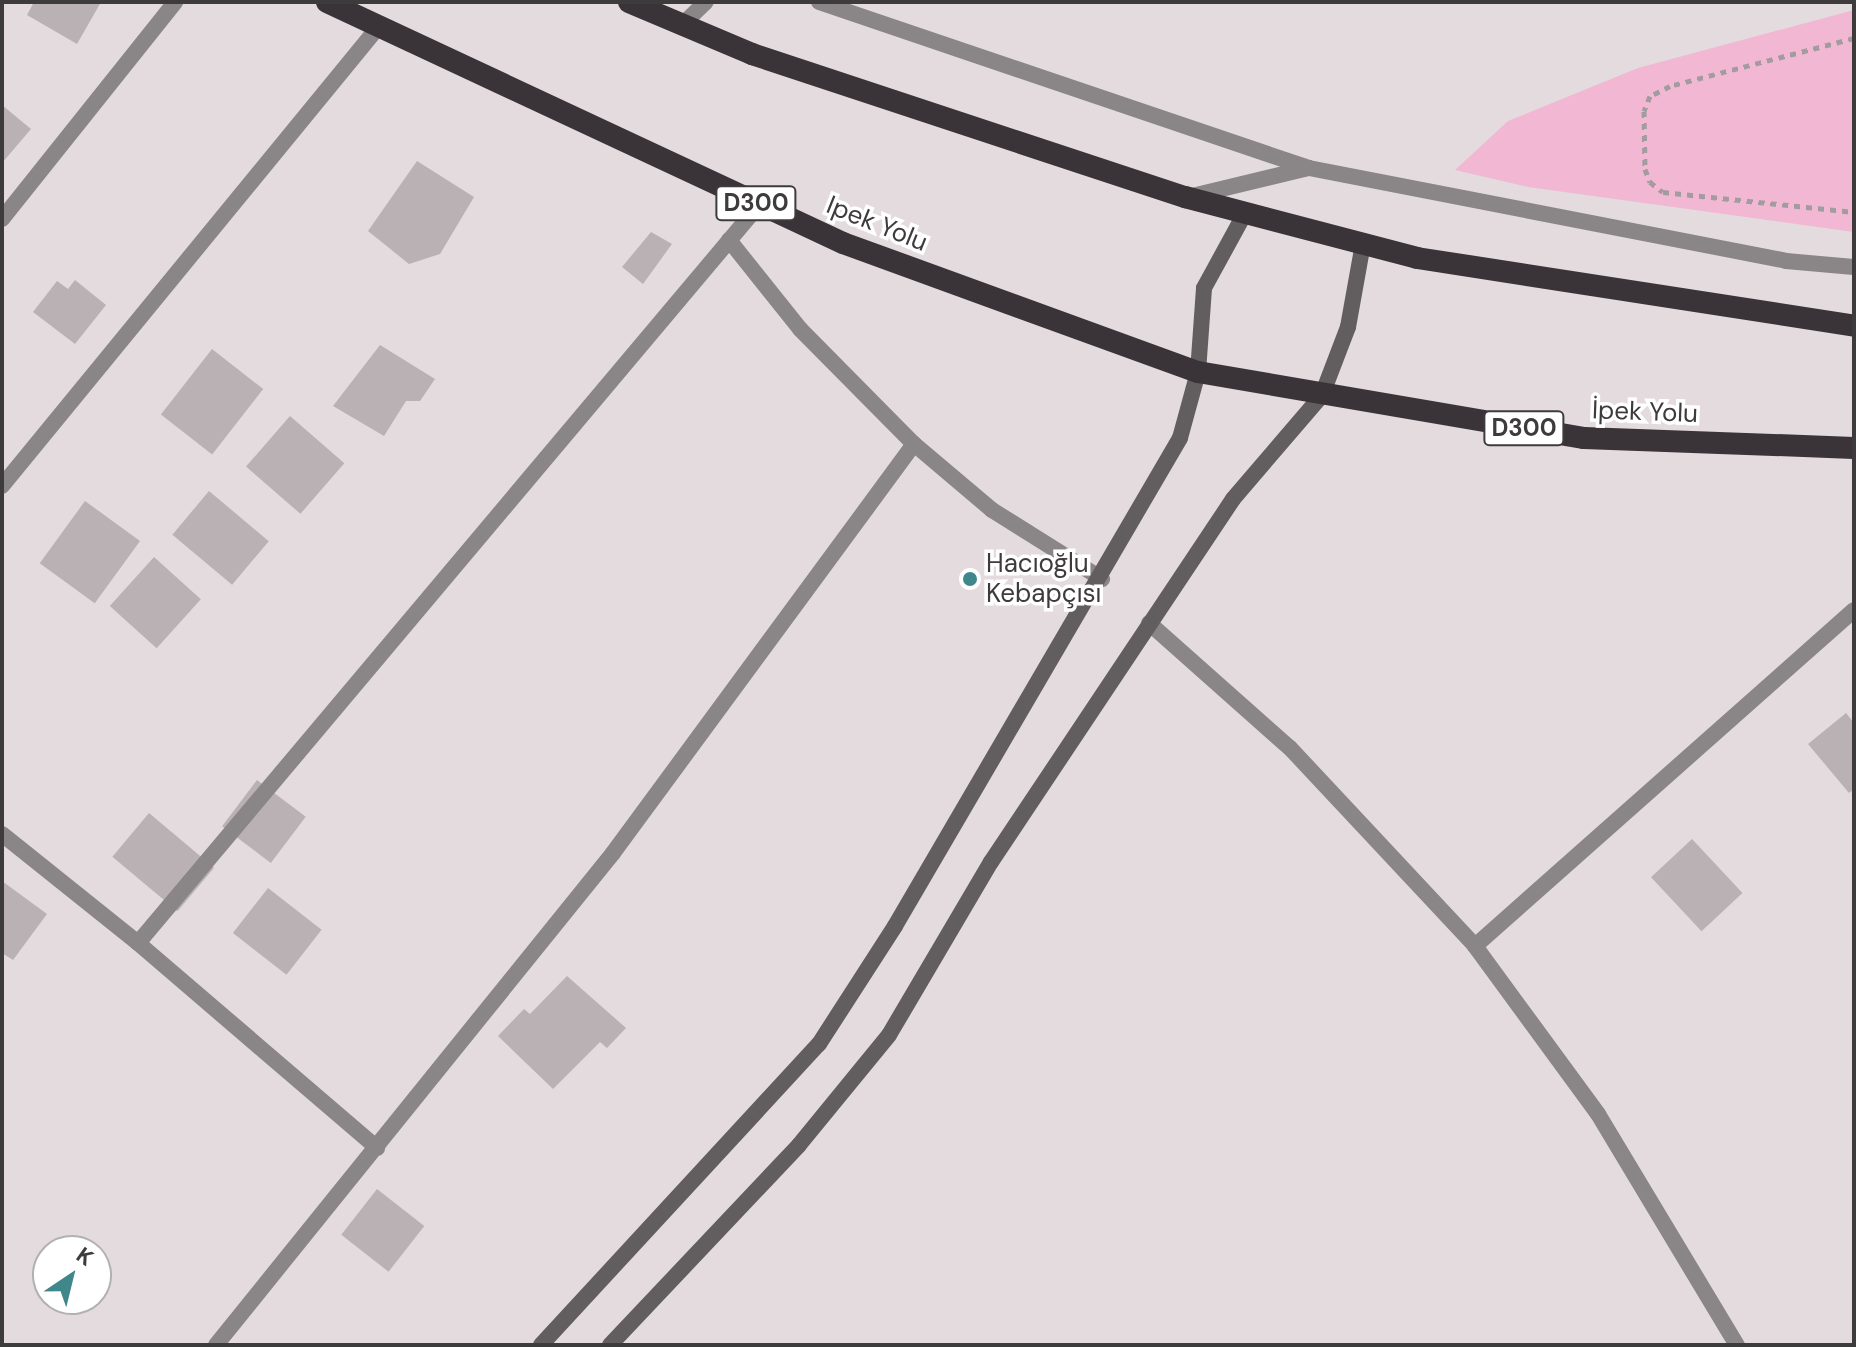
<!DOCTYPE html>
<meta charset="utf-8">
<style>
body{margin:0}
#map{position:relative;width:1856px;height:1347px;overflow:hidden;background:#e4dbdf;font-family:"DM Sans",sans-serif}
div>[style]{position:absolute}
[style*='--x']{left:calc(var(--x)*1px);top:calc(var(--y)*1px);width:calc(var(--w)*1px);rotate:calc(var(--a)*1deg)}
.green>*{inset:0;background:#f1b7d3}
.building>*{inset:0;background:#bab1b5;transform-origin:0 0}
.path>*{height:5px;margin-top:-2.5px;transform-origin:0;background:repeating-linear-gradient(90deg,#a39c9f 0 6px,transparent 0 12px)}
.minor>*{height:16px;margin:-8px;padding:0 8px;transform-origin:8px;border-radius:8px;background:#8a8688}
.tertiary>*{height:16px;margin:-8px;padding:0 8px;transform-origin:8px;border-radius:8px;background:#8a8688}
.secondary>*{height:16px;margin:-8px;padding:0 8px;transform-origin:8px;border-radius:8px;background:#625d5f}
.trunk>*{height:22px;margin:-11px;padding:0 11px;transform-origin:11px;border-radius:11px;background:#3a3438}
.dots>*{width:22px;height:22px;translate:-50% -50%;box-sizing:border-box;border:4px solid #fff;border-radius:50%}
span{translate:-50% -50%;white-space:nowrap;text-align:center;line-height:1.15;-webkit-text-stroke:7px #fff;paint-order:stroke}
.shield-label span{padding:2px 6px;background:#fff;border:2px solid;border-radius:6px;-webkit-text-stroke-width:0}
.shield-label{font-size:24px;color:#3e3b3c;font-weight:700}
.street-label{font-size:26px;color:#3e3b3c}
.poi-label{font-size:26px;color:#3e3b3c}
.left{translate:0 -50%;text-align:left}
.frame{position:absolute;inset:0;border:4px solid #3e3b3c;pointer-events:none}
.north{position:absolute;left:32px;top:1235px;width:80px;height:80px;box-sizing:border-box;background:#fff;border:2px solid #b2b1b1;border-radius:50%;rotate:35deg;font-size:22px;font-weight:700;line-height:32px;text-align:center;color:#3e3b3c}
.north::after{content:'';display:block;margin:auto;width:28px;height:36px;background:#3f878a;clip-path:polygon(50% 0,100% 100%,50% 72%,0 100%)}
</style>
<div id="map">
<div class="green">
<i style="clip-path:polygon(1854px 10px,1854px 232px,1528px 187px,1455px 170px,1508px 121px,1638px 68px)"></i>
</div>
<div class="building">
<i style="clip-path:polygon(34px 2px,101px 2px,77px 44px,27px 15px)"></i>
<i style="clip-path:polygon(2px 105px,31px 129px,2px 163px)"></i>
<i style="clip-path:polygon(417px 161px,474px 197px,440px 254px,409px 264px,368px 231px)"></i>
<i style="clip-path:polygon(651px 232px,672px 244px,643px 284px,622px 267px)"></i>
<i style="clip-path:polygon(75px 280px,106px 305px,75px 344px,33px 312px,57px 281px,68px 289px)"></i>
<i style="clip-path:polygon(380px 345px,435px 379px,420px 401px,406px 401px,384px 436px,333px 406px)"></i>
<i style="left:212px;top:349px;width:65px;height:83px;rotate:38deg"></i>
<i style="left:290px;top:416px;width:72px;height:67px;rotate:41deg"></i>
<i style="left:209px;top:491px;width:78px;height:57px;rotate:40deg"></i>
<i style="left:85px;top:501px;width:68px;height:77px;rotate:36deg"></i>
<i style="left:154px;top:557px;width:63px;height:66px;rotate:42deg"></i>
<i style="clip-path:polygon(1846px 713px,1854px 723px,1854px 789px,1849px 793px,1808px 744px)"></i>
<i style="left:257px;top:780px;width:61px;height:58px;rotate:37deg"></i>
<i style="left:149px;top:813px;width:85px;height:57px;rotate:40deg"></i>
<i style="left:1692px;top:839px;width:74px;height:56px;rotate:47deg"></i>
<i style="clip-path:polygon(2px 881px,47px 914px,13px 960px,2px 953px)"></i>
<i style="left:268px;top:888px;width:68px;height:57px;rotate:38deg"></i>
<i style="clip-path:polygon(567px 976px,626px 1028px,607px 1048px,600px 1042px,553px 1089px,498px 1036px,524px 1009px,530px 1014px)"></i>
<i style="left:377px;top:1189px;width:60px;height:58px;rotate:38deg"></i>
</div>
<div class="path">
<i style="--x:1854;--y:38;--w:190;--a:165.4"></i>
<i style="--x:1670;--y:86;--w:22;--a:153"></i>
<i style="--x:1650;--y:96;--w:16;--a:112"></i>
<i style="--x:1644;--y:111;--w:58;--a:89"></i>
<i style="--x:1645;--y:169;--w:14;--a:69"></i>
<i style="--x:1650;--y:182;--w:16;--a:38"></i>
<i style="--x:1663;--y:192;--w:192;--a:6"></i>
</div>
<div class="minor">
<i style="--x:819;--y:2;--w:517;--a:18.72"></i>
<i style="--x:682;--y:25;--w:33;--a:-44"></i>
<i style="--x:2;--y:219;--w:278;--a:-51.4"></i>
<i style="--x:729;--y:240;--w:114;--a:51.4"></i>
<i style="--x:800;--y:329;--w:162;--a:45.3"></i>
<i style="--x:914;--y:444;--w:102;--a:40.2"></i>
<i style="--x:992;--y:510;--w:130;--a:32.1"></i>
<i style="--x:2;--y:486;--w:595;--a:-50.66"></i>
<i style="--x:2;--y:834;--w:174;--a:38.7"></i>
<i style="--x:138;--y:943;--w:965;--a:-49.92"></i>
<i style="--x:138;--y:943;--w:315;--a:40.6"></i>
<i style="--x:1475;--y:946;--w:506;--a:-41.56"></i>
<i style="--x:216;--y:1345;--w:632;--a:-51.1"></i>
<i style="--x:613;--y:853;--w:508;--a:-53.65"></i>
</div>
<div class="tertiary">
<i style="--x:1188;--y:197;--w:124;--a:-13.5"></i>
<i style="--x:1309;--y:168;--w:486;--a:11"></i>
<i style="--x:1786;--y:261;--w:68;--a:5"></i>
<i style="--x:1149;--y:623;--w:188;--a:41.6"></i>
<i style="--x:1290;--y:748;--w:271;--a:46.9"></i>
<i style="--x:1475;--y:946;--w:208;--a:53.8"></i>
<i style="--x:1598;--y:1114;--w:270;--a:59"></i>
</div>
<div class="secondary">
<i style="--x:541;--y:1345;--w:410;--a:-47.3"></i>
<i style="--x:819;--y:1044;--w:140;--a:-57.2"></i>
<i style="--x:895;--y:926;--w:565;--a:-59.71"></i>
<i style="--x:1180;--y:438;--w:68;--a:-74.7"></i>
<i style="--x:1198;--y:372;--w:84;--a:-85.9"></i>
<i style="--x:1204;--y:288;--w:85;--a:-61.3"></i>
<i style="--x:610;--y:1345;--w:275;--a:-46.6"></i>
<i style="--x:799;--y:1145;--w:142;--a:-50.7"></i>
<i style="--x:889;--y:1035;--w:201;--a:-59.5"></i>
<i style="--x:991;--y:862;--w:436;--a:-56.3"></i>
<i style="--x:1233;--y:499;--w:137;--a:-49.4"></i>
<i style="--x:1322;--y:395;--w:73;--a:-69.1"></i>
<i style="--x:1348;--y:327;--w:84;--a:-79.8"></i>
</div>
<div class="trunk">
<i style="--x:327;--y:2;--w:570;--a:25.04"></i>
<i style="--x:843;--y:243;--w:378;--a:20"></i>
<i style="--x:1198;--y:372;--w:392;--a:9.7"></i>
<i style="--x:1584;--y:438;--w:270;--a:2.1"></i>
<i style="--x:629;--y:2;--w:134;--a:22.9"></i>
<i style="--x:752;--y:54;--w:456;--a:18.3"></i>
<i style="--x:1185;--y:197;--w:240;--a:14.7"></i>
<i style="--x:1417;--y:258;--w:442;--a:8.8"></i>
</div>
<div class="dots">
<i style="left:970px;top:579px;background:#3f878a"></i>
</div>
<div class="shield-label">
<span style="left:756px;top:203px">D300</span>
<span style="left:1524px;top:428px">D300</span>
</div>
<div class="street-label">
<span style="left:877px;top:224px;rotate:22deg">Ipek Yolu</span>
<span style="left:1645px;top:412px;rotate:2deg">İpek Yolu</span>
</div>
<div class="poi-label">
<span class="left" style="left:986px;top:579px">Hacıoğlu<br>Kebapçısı</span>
</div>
<div class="frame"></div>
<div class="north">K</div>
</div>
